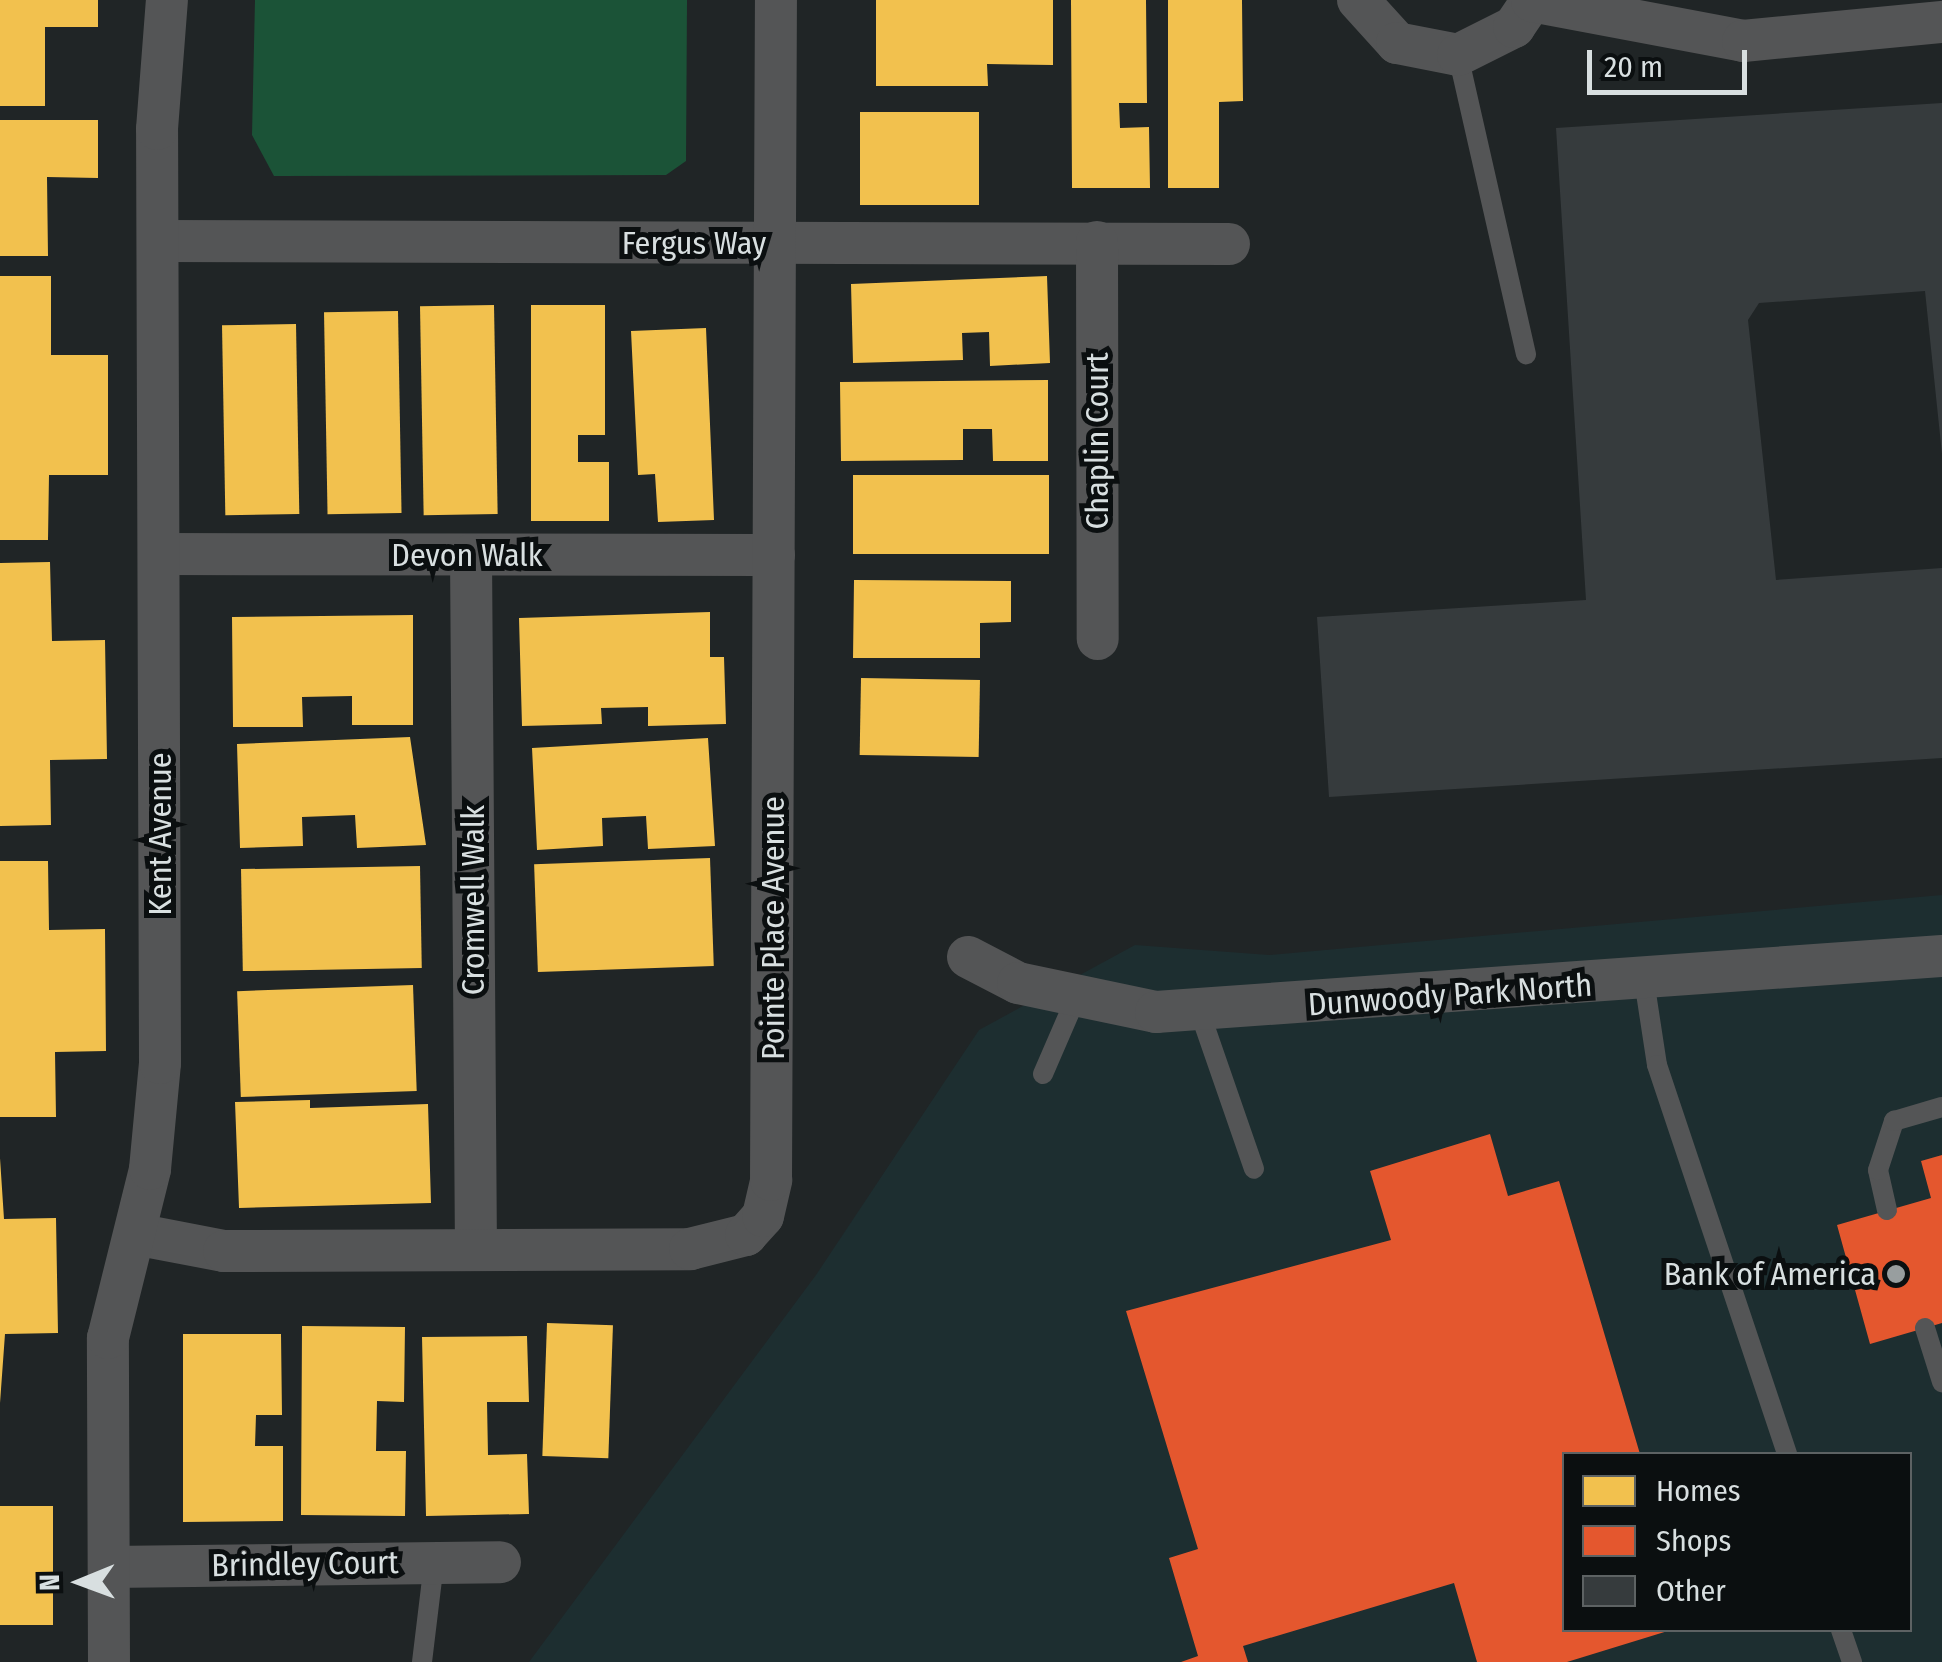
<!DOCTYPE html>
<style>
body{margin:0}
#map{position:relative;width:1942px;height:1662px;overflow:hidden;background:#202526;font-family:"Fira Sans Condensed",sans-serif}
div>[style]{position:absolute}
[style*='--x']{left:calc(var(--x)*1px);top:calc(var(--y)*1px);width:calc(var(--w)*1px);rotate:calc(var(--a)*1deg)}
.built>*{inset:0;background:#1d2e30}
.green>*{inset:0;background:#1b5337}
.homes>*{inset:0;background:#f2c14e;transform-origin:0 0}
.shops>*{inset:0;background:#e4572e}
.building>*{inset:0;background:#363b3d}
.service>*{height:20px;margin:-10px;padding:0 10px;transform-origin:10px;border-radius:10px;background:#545556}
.minor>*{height:42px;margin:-21px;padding:0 21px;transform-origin:21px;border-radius:21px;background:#545556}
.dots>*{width:28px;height:28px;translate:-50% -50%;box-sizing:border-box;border:5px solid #0b0f10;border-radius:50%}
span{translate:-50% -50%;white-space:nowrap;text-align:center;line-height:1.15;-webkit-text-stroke:10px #0b0f10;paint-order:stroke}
.street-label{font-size:32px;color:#d8dfe0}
.poi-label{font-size:32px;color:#d8dfe0}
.right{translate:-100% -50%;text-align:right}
.legend{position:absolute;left:1562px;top:1452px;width:350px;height:180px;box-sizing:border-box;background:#0b0f10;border:2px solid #5d6263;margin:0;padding:12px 18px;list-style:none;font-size:30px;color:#d8dfe0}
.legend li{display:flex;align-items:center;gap:20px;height:50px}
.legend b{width:50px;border:2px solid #5d6263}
.north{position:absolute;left:30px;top:1532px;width:100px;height:100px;-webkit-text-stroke:8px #0b0f10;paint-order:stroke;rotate:269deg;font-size:28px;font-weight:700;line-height:40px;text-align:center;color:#d8dfe0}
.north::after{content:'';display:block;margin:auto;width:35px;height:45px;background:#d8dfe0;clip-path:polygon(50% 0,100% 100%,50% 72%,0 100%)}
.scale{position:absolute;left:1587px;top:50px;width:160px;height:45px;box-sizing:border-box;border:5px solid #d8dfe0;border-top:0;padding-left:12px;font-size:30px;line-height:35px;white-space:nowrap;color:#d8dfe0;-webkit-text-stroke:8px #0b0f10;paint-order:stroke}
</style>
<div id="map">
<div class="built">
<i style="clip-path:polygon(evenodd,1942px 895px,1942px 1662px,529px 1662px,816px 1275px,979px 1030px,1135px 945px,1269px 955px,1942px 895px,1564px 1454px,1910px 1454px,1910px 1630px,1564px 1630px,1564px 1454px)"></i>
</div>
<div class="green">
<i style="clip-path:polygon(255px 0,687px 0,686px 161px,666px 175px,274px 176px,252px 135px)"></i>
</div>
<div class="homes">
<i style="clip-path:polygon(0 0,98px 0,98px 27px,45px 27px,45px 106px,0 106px)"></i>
<i style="clip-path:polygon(876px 0,1053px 0,1053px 65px,987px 64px,988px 86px,876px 86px)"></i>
<i style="clip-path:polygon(1071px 0,1146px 0,1147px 103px,1119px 103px,1120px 128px,1149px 127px,1150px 188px,1072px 188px)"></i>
<i style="clip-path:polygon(1168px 0,1242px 0,1243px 101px,1219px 102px,1219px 188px,1168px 188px)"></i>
<i style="left:860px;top:112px;width:119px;height:93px"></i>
<i style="clip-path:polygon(0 120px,98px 120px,98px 178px,47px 177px,48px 256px,0 256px)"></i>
<i style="clip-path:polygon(0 276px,51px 276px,51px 355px,108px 355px,108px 475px,49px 475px,48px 540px,0 540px)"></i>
<i style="clip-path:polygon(1047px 276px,1050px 363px,990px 366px,989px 332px,962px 333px,963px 360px,853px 363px,851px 284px)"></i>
<i style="left:494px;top:305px;width:209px;height:74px;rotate:89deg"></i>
<i style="clip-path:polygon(531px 305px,605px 305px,605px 435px,578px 435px,578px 462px,609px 462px,609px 521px,531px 521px)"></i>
<i style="left:398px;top:311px;width:202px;height:74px;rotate:89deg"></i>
<i style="left:296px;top:324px;width:190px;height:74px;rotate:89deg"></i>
<i style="clip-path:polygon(706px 328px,714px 520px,658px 522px,655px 474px,638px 475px,631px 331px)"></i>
<i style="clip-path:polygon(1048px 380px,1048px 461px,993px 461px,992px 429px,963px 429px,963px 460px,841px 461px,840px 382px)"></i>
<i style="left:853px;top:475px;width:196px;height:79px"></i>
<i style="clip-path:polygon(50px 562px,52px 641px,105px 640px,107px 759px,50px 760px,51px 825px,0 826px,0 563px)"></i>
<i style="clip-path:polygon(854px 580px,1011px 581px,1011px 622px,980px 623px,980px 658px,853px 658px)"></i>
<i style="clip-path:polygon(710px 612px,710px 657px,724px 657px,726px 724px,648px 726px,648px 707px,601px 708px,602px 724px,522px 726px,519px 618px)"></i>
<i style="clip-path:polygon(413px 615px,413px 725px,352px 725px,352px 696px,302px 697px,303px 727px,233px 727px,232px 617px)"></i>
<i style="left:861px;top:678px;width:119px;height:77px;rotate:1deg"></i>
<i style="clip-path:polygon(410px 737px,426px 845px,357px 848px,355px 815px,302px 817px,303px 846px,240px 848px,237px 744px)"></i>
<i style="clip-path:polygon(708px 738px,715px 846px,648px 849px,646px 816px,602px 818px,603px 846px,537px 850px,532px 748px)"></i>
<i style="left:710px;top:858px;width:108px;height:176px;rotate:88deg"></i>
<i style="clip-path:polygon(0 861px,48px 861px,49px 930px,105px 929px,106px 1051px,55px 1052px,56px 1117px,0 1117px)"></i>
<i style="left:420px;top:866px;width:102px;height:179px;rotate:89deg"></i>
<i style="left:413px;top:985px;width:106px;height:176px;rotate:88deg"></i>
<i style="clip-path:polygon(310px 1100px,310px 1108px,428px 1104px,431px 1203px,239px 1208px,235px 1102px)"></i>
<i style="clip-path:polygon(0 1158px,4px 1219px,56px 1218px,58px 1333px,5px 1334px,0 1403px)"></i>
<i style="left:547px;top:1323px;width:66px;height:133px;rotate:2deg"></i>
<i style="clip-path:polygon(302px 1326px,405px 1327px,404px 1402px,377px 1401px,376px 1451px,406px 1451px,405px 1516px,301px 1515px)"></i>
<i style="clip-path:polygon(183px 1334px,281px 1334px,282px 1415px,256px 1415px,255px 1446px,283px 1446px,283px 1521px,183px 1522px)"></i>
<i style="clip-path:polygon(527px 1336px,529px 1402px,487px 1402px,488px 1455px,527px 1454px,529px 1514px,426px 1516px,422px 1337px)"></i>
<i style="left:0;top:1506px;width:53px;height:119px"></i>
</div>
<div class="shops">
<i style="clip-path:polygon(1490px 1134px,1508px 1196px,1559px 1181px,1640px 1454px,1564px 1454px,1564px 1630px,1671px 1630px,1567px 1662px,1477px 1662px,1454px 1583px,1243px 1646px,1248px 1662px,1181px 1662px,1198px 1656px,1169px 1558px,1198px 1549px,1126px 1311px,1391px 1240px,1370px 1171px)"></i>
<i style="clip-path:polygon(1942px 1155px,1942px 1323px,1870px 1344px,1837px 1225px,1931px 1198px,1921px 1161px)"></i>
</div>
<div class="building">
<i style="clip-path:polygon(1942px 103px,1942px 454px,1925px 291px,1759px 303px,1748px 320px,1776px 580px,1942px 568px,1942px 758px,1329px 797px,1317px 617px,1586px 600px,1556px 128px)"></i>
</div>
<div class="service">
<i style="--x:1458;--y:55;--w:307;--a:77.2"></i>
<i style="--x:1644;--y:980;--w:86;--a:81.3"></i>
<i style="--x:1657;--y:1065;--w:410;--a:71.5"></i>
<i style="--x:1199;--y:1010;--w:168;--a:70.9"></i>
<i style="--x:1043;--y:1074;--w:81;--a:-66.6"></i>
<i style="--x:1887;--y:1210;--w:41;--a:-102.7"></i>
<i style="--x:1878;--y:1170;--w:52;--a:-71.9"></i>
<i style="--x:1894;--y:1121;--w:50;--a:-16.3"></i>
<i style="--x:1925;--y:1328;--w:57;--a:72.5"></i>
<i style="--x:1841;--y:1630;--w:34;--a:71"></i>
<i style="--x:422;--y:1662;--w:100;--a:-83.1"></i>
</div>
<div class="minor">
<i style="--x:1358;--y:0;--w:58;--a:47.8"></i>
<i style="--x:1397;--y:43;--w:62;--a:11.1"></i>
<i style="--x:1458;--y:55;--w:63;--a:-26.6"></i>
<i style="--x:1514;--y:27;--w:32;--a:-56"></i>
<i style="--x:1532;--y:1;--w:215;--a:10.7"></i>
<i style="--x:1743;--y:41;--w:200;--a:-5.5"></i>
<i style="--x:158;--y:241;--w:1071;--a:0.16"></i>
<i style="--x:1097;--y:242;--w:397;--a:89.9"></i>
<i style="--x:159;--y:554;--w:615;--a:0.09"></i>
<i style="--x:471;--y:555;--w:691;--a:89.59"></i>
<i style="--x:968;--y:957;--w:56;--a:27.5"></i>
<i style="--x:1018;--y:983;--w:141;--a:11.9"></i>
<i style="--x:1156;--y:1012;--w:788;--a:-4.08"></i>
<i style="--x:135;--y:1234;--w:91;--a:10.8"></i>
<i style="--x:224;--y:1251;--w:466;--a:-0.2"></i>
<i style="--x:690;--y:1249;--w:58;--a:-14"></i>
<i style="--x:746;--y:1235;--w:25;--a:-48"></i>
<i style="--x:763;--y:1216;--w:37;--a:-77"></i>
<i style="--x:771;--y:1180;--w:1180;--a:-89.76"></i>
<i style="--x:110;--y:1567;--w:390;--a:-0.7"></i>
<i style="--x:109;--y:1662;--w:324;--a:-90.2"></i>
<i style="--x:108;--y:1338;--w:174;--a:-76"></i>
<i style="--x:150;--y:1169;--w:106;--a:-84.6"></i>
<i style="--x:160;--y:1063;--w:934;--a:-90.18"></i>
<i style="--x:157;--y:129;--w:129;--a:-85.6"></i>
</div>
<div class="dots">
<i style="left:1896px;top:1274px;background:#989e9f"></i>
</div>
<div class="street-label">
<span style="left:694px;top:243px">Fergus Way</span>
<span style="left:1097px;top:441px;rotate:-90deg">Chaplin Court</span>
<span style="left:467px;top:555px">Devon Walk</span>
<span style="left:160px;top:834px;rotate:-90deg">Kent Avenue</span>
<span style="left:473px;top:900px;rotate:-90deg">Cromwell Walk</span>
<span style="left:773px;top:928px;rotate:-90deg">Pointe Place Avenue</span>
<span style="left:1450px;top:995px;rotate:-4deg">Dunwoody Park North</span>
<span style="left:305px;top:1564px;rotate:-1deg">Brindley Court</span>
</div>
<div class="poi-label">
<span class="right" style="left:1876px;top:1274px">Bank of America</span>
</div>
<ul class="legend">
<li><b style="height:28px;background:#f2c14e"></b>Homes</li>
<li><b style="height:28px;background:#e4572e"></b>Shops</li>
<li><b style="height:28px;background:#363b3d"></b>Other</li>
</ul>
<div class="north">N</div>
<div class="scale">20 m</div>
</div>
